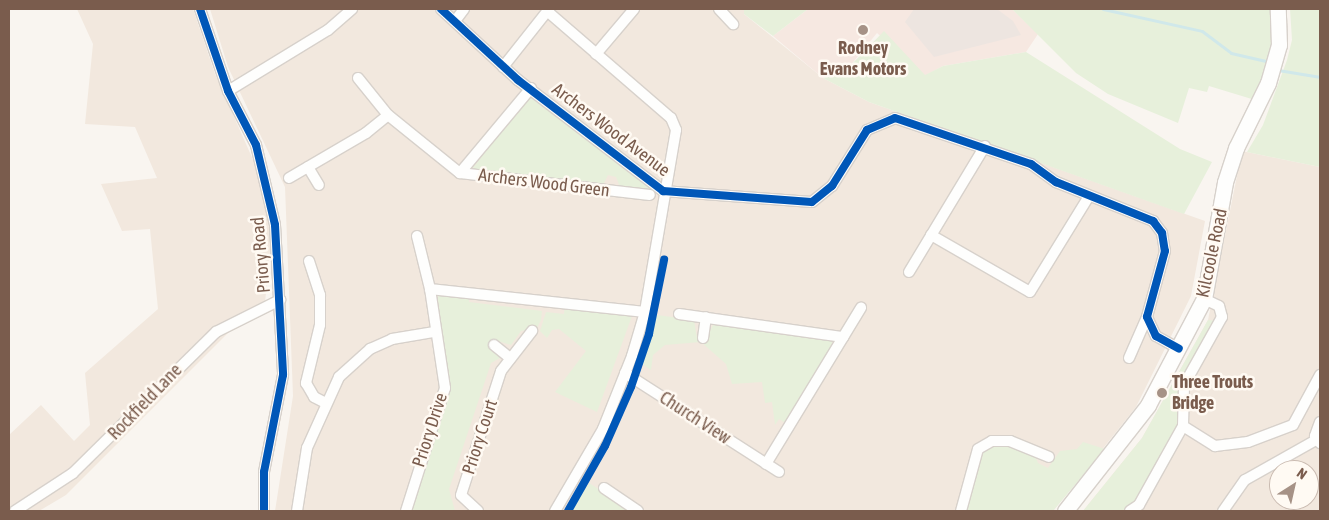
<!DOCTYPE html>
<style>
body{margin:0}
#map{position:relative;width:1329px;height:520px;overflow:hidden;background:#f9f5f0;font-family:"Asap Condensed",sans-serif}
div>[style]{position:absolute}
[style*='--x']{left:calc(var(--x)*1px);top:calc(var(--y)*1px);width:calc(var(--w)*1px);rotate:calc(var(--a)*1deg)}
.residential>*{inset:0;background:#f2e8de}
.commercial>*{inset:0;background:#f6e8e1}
.industrial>*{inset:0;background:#ede5e0}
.green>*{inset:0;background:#e7f0db}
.stream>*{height:3px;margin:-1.5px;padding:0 1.5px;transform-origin:1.5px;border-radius:1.5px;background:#d0e8ea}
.roads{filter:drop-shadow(1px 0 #d7d1cb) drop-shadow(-1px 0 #d7d1cb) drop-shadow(0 1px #d7d1cb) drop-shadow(0 -1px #d7d1cb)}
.minor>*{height:10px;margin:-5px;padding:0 5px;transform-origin:5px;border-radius:5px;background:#fefefd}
.secondary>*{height:15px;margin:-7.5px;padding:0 7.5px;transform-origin:7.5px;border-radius:7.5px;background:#fefefd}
.cycleway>*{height:8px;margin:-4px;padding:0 4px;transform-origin:4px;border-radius:4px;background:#0057b8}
.dots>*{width:14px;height:14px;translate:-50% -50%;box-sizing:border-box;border:2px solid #fffaf3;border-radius:50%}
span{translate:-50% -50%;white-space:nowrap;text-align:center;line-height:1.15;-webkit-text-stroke:5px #fffaf3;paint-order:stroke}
.poi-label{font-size:18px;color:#7a5c4d;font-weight:700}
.left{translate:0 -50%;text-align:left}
.street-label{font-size:18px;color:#7a5c4d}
.frame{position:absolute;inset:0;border:10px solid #7a5c4d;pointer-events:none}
.north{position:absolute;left:1269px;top:460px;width:50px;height:50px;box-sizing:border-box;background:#fffaf3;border:1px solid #cabbb1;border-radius:50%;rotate:35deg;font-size:14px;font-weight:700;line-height:20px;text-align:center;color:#7a5c4d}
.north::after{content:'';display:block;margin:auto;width:18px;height:22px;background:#a69286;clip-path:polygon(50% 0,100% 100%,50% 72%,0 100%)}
</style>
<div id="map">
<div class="residential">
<i style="clip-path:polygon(77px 9px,193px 9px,215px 74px,262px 180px,271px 241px,264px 313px,231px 330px,66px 495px,39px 511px,9px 511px,9px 435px,41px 405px,74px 441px,90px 425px,85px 373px,158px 309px,150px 229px,122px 231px,101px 184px,157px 178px,135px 127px,85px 124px,93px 44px)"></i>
<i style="clip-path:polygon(210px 9px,744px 9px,744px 14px,823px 78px,869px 102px,1205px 221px,1191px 296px,1136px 407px,1053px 511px,275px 511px,293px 396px,285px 187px,228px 67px)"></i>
<i style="clip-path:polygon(evenodd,1242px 151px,1320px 167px,1320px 511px,1083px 511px,1142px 438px,1208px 320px,1242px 151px,1279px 470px,1309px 470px,1309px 500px,1279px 500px,1279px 470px)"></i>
</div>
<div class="commercial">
<i style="clip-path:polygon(808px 9px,1012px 9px,1038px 34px,1026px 52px,943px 66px,925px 76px,877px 33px,850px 66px,823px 78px,773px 36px)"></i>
</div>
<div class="industrial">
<i style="clip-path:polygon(914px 9px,997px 9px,1013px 21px,1021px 35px,934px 57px,905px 22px)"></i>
</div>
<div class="green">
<i style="clip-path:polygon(744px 9px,808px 9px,773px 36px,744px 14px)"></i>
<i style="clip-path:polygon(1012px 9px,1274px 9px,1273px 52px,1255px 100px,1209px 86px,1207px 92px,1189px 88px,1178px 123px,1108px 94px,1076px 73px)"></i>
<i style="clip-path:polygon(1290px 9px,1320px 9px,1320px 167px,1247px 152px,1263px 125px,1287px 60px,1292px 40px)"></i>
<i style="clip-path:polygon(884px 31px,925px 75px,943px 66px,1026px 52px,1180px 149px,1212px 162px,1184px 214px,869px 102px,823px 78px,850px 66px)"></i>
<i style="clip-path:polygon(530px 95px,652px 190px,651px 193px,620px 187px,616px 177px,608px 175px,603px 185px,472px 169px)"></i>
<i style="clip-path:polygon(438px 293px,469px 295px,469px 302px,542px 311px,541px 320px,537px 328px,521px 331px,511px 345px,495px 340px,488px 347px,500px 358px,491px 363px,449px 489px,455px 511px,411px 511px,449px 375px,438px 321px)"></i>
<i style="clip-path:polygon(565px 306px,632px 316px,597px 412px,555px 392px,586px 351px,559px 329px,552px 330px,547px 338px,540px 331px,546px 312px,564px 314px)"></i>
<i style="clip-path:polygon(657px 315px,694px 320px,697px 338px,706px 339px,714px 323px,831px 337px,833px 345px,785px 423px,779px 419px,775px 425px,772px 402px,765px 403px,762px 382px,732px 384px,726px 364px,701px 342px,665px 345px,653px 355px,651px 370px,642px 364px)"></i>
<i style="clip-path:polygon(1208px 320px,1217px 321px,1182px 386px,1177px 434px,1136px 504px,1126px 511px,1083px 511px,1142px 438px)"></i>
<i style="clip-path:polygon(1083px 442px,1105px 449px,1053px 511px,964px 511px,980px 451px,999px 443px,1034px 453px,1038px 463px,1048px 468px,1060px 451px,1077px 449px)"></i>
<i style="clip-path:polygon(589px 483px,597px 488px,632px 511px,571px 511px)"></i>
</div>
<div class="stream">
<i style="--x:1103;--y:9;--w:101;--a:12.5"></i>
<i style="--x:1202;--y:31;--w:36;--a:37"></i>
<i style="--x:1231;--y:53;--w:39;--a:13"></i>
<i style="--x:1278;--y:70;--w:43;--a:9.5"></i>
</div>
<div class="roads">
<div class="minor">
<i style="--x:200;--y:9;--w:87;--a:71.1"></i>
<i style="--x:228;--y:91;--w:61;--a:62.6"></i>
<i style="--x:256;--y:145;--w:82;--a:76.6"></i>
<i style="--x:275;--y:225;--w:150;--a:86.9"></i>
<i style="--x:283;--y:375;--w:99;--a:101.1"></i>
<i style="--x:264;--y:472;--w:39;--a:90"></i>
<i style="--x:441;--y:9;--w:105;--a:42.7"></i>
<i style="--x:518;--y:80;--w:183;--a:37.4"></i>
<i style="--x:663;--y:191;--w:149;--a:4.2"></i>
<i style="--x:812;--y:202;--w:26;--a:-39"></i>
<i style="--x:832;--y:186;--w:66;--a:-58"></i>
<i style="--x:867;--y:130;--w:30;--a:-23"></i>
<i style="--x:895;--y:118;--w:144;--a:18.7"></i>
<i style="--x:1031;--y:164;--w:31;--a:36"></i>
<i style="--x:1056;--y:182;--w:105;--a:21.9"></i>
<i style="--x:1153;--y:221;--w:15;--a:53"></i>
<i style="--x:1162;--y:233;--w:18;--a:81"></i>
<i style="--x:1165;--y:251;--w:68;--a:105.3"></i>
<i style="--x:1147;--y:317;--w:21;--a:65"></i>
<i style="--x:1156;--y:336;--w:26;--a:29"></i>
<i style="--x:719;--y:9;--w:21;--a:47"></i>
<i style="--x:547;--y:11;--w:164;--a:40.8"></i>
<i style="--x:671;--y:118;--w:13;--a:67"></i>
<i style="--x:676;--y:130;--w:185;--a:99.7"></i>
<i style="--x:645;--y:312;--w:46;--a:106.5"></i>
<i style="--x:632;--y:356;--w:79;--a:111.7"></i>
<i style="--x:603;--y:429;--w:95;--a:120.3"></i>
<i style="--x:455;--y:21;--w:15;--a:-53"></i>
<i style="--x:596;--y:54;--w:59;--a:-49.8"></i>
<i style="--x:503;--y:67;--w:74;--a:-51.6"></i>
<i style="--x:358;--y:78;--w:48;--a:51"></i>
<i style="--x:388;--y:115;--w:92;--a:38.9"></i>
<i style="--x:531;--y:88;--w:111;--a:129.9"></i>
<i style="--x:460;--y:173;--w:191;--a:6.6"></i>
<i style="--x:228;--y:91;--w:117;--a:-31.4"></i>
<i style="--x:328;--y:30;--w:32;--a:-41"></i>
<i style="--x:308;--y:167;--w:21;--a:59"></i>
<i style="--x:289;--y:178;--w:89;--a:-30.3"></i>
<i style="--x:366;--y:133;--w:28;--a:-39"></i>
<i style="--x:931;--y:235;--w:114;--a:29.9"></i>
<i style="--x:1030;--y:292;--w:113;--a:-58.4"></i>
<i style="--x:417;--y:236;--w:55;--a:76.2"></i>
<i style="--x:309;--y:261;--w:36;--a:72"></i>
<i style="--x:320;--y:295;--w:30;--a:90"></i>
<i style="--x:320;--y:325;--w:60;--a:103.6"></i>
<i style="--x:306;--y:383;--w:16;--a:60"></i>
<i style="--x:314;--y:397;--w:11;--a:27"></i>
<i style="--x:909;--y:272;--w:147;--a:-58.9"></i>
<i style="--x:679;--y:314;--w:166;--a:8"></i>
<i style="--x:703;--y:338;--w:21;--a:-82"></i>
<i style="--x:494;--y:345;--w:21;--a:39"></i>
<i style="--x:1129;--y:358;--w:45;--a:-66.3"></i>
<i style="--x:625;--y:373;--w:183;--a:32.7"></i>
<i style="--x:1320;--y:422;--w:15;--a:110"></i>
<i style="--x:1315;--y:436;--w:9;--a:54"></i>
<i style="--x:1183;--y:426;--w:38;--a:32"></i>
<i style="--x:1215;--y:446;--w:33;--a:-7"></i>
<i style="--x:1248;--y:442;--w:48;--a:-20.7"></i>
<i style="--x:1293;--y:425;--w:57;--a:-61.6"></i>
<i style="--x:766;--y:464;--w:183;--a:-58.7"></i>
<i style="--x:604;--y:488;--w:41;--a:34.1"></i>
<i style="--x:15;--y:511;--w:69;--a:-33.2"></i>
<i style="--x:73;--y:473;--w:201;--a:-44.6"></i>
<i style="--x:216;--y:332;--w:72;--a:-26.6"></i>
<i style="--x:297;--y:511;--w:64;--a:-81"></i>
<i style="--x:307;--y:448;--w:78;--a:-65.7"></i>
<i style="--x:339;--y:377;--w:42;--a:-42.1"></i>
<i style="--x:370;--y:349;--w:24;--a:-24"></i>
<i style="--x:392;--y:339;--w:43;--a:-9.5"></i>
<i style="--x:406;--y:511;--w:129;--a:-72.4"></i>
<i style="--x:445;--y:388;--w:100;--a:-98.6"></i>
<i style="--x:430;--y:289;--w:216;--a:6.1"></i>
<i style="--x:478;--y:511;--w:23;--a:-137"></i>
<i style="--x:461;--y:495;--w:130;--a:-72.1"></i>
<i style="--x:501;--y:371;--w:51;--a:-52.2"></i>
<i style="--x:961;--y:511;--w:64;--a:-74.7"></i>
<i style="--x:978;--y:449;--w:16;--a:-30"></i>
<i style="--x:992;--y:441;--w:18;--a:0"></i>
<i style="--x:1010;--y:441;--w:42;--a:22.3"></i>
<i style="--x:1130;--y:511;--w:11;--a:-34"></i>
<i style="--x:1139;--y:505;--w:90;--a:-60.9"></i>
<i style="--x:1183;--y:426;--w:41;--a:-88.6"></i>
<i style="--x:1184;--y:385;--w:78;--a:-60.8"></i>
<i style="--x:1222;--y:317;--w:11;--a:-105"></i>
<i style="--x:1219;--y:306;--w:17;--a:-155"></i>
<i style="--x:1223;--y:511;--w:38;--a:-55"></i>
<i style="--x:1245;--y:480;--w:81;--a:-29.4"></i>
</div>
<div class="secondary">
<i style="--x:1065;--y:511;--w:135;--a:-51.9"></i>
<i style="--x:1148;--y:405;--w:120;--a:-62.2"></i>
<i style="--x:1204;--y:299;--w:119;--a:-79.8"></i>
<i style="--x:1225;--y:182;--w:36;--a:-72"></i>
<i style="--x:1236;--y:148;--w:72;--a:-63.8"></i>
<i style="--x:1268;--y:83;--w:40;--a:-74"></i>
<i style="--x:1279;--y:45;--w:36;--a:-92"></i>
</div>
</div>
<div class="cycleway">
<i style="--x:200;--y:9;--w:87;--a:71.1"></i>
<i style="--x:228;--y:91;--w:61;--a:62.6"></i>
<i style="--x:256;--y:145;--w:82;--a:76.6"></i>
<i style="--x:275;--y:225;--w:150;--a:86.9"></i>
<i style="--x:283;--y:375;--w:99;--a:101.1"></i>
<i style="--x:264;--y:472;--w:39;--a:90"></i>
<i style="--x:441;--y:9;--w:105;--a:42.7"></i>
<i style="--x:518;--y:80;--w:183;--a:37.4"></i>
<i style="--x:663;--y:191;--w:149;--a:4.2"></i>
<i style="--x:812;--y:202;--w:26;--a:-39"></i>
<i style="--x:832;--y:186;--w:66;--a:-58"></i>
<i style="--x:867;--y:130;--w:30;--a:-23"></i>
<i style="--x:895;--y:118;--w:144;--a:18.7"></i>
<i style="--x:1031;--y:164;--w:31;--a:36"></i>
<i style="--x:1056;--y:182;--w:105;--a:21.9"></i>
<i style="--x:1153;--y:221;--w:15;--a:53"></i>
<i style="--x:1162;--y:233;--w:18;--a:81"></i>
<i style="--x:1165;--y:251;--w:68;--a:105.3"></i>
<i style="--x:1147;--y:317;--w:21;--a:65"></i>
<i style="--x:1156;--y:336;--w:26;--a:29"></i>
<i style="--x:568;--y:511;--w:75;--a:-60.4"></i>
<i style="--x:605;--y:446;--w:64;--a:-66.2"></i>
<i style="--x:631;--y:387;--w:56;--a:-71.2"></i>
<i style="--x:649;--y:334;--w:76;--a:-78.5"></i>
</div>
<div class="dots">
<i style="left:863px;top:30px;background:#a69286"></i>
<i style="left:1162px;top:393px;background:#a69286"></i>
</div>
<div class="poi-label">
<span style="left:863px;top:59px">Rodney<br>Evans Motors</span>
<span class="left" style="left:1172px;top:393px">Three Trouts<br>Bridge</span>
</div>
<div class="street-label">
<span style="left:611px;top:130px;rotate:37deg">Archers Wood Avenue</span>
<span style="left:544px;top:183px;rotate:7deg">Archers Wood Green</span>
<span style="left:1212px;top:253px;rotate:-78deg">Kilcoole Road</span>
<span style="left:261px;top:255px;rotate:-95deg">Priory Road</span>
<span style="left:145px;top:402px;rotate:-46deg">Rockfield Lane</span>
<span style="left:695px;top:418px;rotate:33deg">Church View</span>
<span style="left:430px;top:430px;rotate:-72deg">Priory Drive</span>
<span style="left:480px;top:437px;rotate:-72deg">Priory Court</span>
</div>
<div class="frame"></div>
<div class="north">N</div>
</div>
